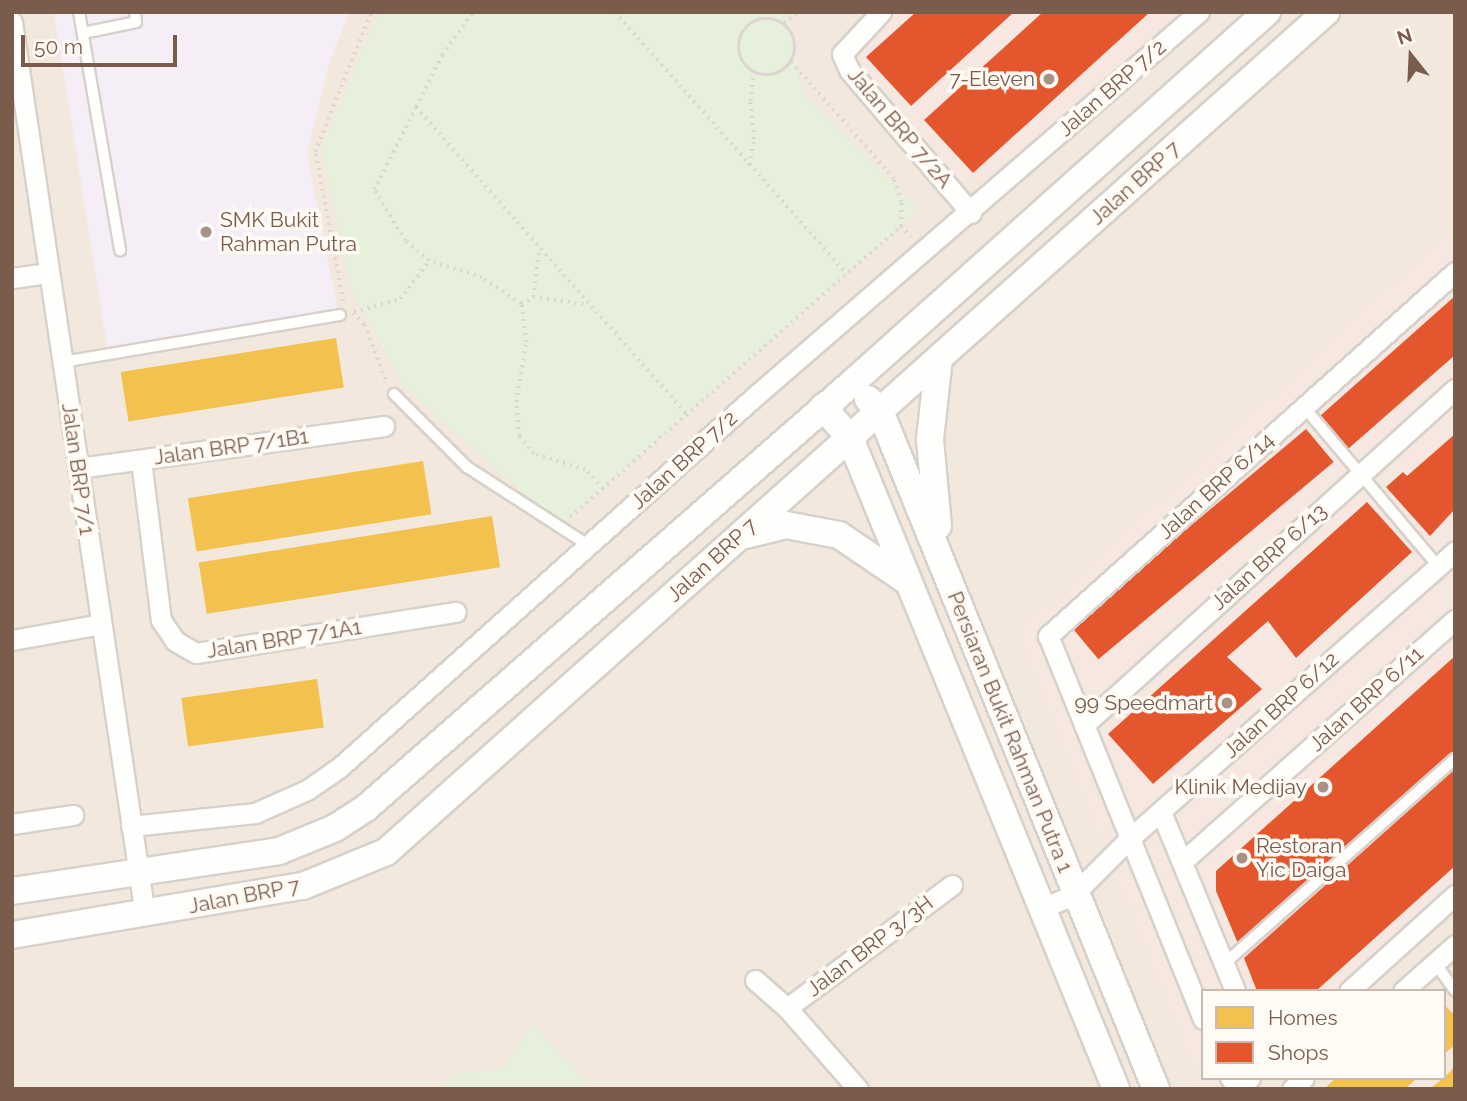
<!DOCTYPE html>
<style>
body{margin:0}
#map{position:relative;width:1467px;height:1101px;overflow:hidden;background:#f9f5f0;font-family:Raleway,sans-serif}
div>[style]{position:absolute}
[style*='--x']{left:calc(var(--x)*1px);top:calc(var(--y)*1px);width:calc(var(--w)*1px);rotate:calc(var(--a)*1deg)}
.residential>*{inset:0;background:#f2e8de}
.commercial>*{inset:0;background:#f6e8e1}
.education>*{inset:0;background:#f6eef6}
.green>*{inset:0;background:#e7f0db}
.homes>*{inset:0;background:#f2c14e;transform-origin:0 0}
.shops>*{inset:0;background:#e4572e;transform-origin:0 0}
.path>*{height:3.5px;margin-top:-1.75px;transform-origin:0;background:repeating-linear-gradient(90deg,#dcd5d0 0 2px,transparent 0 7px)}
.path>.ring{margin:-1.75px;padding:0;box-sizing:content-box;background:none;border:3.5px solid #dcd5d0;border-radius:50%}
.roads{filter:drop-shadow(2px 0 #d7d1cb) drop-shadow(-2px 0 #d7d1cb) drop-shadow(0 2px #d7d1cb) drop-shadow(0 -2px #d7d1cb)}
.service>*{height:10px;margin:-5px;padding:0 5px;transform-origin:5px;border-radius:5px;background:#fefefd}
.minor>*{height:19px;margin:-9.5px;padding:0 9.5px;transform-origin:9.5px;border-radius:9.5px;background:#fefefd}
.secondary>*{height:26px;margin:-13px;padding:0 13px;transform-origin:13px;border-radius:13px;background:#fefefd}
.dots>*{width:19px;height:19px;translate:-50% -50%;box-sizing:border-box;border:4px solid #fffaf3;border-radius:50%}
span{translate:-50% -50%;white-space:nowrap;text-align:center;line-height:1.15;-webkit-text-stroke:7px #fffaf3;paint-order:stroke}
.poi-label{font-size:21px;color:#7a5c4d}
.right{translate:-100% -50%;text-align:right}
.left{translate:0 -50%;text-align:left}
.street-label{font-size:21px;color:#7a5c4d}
.frame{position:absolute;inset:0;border:14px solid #7a5c4d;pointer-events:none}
.legend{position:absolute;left:1201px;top:989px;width:245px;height:91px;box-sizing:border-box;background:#fffaf3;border:2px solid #cabbb1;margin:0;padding:9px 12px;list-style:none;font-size:21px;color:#7a5c4d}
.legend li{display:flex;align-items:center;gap:14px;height:35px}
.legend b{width:35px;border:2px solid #cabbb1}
.north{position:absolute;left:1376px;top:21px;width:70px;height:70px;-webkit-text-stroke:5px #fffaf3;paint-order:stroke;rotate:342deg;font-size:19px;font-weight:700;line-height:28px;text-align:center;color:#7a5c4d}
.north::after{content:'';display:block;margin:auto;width:24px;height:32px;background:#7a5c4d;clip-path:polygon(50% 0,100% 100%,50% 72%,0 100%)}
.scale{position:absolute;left:21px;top:35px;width:156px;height:32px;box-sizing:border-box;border:4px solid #7a5c4d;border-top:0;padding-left:9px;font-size:21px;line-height:24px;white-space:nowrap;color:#7a5c4d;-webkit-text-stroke:5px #fffaf3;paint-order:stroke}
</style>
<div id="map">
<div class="residential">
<i style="clip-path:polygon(evenodd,12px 12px,1455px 12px,1455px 1089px,12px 1089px,12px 12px,1203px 991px,1444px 991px,1444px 1078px,1203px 1078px,1203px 991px)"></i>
</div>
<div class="commercial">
<i style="clip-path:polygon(894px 12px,1187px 12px,1000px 177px,955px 182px,858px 68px,859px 44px)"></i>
<i style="clip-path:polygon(1455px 223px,1455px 909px,1364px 991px,1203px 991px,1203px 1078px,1267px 1078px,1256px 1089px,1200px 1089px,1016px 631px)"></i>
</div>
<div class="education">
<i style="clip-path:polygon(54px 12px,349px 12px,328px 68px,307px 154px,338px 310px,107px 347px)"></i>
</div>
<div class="green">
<i style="clip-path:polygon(379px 12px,796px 12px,787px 21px,803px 93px,919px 210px,561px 526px,404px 386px,351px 290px,321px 148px)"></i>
<i style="clip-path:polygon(533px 1024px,592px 1089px,439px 1089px,452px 1075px,502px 1069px)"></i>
</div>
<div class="homes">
<i style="left:336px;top:338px;width:50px;height:218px;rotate:81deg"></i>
<i style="left:423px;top:461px;width:54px;height:238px;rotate:81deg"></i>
<i style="left:492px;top:516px;width:52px;height:297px;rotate:81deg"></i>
<i style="left:317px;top:679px;width:49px;height:137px;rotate:82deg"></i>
<i style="clip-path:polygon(1444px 1004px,1455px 1016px,1455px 1045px,1444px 1054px)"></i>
<i style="clip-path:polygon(1455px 1066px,1455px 1089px,1429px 1089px,1444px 1078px)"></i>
<i style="clip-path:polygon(1336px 1078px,1417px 1078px,1405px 1089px,1324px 1089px)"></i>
</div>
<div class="shops">
<i style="clip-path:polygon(916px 12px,1014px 12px,911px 106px,866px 57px)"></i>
<i style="clip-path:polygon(1043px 12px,1150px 12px,973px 173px,924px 120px)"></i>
<i style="clip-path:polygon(1455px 296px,1455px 355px,1348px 449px,1320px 416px)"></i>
<i style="left:1306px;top:429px;width:43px;height:307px;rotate:50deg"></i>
<i style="clip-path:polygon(1455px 434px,1455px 509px,1430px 536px,1386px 487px,1403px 472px,1407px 476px)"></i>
<i style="clip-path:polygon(1367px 502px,1412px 552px,1296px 658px,1268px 621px,1227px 657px,1262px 689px,1153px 784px,1108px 734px)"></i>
<i style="clip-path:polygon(1455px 656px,1455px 752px,1239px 946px,1216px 891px,1216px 871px)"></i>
<i style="clip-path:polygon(1455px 769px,1455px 866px,1316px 991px,1257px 991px,1244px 958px)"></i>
</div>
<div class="path">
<i style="--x:615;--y:12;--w:350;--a:48.5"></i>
<i class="ring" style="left:739px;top:19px;width:52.5px;height:52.5px"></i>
<i style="--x:784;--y:23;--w:18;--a:-38"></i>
<i style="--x:416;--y:107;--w:58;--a:-63.4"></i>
<i style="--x:442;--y:55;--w:53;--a:-54.2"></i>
<i style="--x:749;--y:165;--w:26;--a:-79"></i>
<i style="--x:754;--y:139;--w:38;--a:-96"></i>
<i style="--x:750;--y:101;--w:29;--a:-82"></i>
<i style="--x:901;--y:226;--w:15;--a:48"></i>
<i style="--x:533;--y:297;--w:51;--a:7.8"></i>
<i style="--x:343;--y:301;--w:152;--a:-100.6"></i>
<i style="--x:315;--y:152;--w:151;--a:-68.2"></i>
<i style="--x:521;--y:304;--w:14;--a:-30"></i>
<i style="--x:533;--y:297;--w:47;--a:-82.7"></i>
<i style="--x:354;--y:312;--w:48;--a:-15.8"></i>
<i style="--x:400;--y:299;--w:48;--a:-52.7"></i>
<i style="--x:353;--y:313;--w:17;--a:45"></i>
<i style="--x:365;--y:325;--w:62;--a:69.2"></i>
<i style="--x:603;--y:489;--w:26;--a:-133"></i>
<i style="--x:585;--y:470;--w:53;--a:-162.6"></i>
<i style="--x:534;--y:454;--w:23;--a:-130"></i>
<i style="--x:519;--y:436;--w:34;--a:-95"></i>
<i style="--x:516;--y:402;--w:61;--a:-80.5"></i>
<i style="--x:526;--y:342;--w:38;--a:-97"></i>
<i style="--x:521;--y:304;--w:47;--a:-146.3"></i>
<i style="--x:482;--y:278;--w:56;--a:-162.2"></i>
<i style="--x:429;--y:261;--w:31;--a:-140"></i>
<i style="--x:405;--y:241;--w:60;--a:-121.3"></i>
<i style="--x:374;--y:190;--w:93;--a:-63.2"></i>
<i style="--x:416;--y:107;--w:411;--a:48.6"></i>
<i style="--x:570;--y:517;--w:441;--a:-41.3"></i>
<i style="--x:901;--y:226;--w:24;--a:-90"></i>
<i style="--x:901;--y:202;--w:24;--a:-107"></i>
<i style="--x:894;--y:179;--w:157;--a:-131.4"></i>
</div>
<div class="roads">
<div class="service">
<i style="--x:79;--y:12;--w:242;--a:80.2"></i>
<i style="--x:83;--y:33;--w:54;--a:-11.7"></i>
<i style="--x:136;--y:22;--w:10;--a:-96"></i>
<i style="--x:62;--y:362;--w:282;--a:-9.6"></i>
<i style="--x:394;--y:394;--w:103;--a:45"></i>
<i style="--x:467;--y:467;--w:144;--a:32.8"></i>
<i style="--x:1304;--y:407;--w:208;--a:49.9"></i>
<i style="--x:1435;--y:963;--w:34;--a:54"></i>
<i style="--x:1224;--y:964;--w:309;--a:-41.6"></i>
</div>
<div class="minor">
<i style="--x:881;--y:12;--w:57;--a:132.9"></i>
<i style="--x:842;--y:54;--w:17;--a:66"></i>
<i style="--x:849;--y:70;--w:188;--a:49.5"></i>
<i style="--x:12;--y:22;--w:903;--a:81.53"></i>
<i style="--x:12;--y:278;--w:37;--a:-8"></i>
<i style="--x:141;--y:460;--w:161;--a:82.9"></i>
<i style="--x:161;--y:620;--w:25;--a:56"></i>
<i style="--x:175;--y:641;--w:24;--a:30"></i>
<i style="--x:196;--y:653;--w:263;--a:-9"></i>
<i style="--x:78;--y:468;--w:309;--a:-7.8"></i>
<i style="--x:12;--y:640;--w:90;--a:-10.2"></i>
<i style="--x:1084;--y:725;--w:501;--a:-42.17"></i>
<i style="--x:1161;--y:812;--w:194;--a:67.5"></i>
<i style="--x:12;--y:824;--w:62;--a:-8.4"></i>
<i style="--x:131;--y:826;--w:125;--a:-6"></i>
<i style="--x:255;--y:813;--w:57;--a:-23.9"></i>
<i style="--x:307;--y:790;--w:40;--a:-34.9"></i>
<i style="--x:340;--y:767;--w:554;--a:-41.78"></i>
<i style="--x:753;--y:398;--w:590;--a:-40.88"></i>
<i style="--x:1182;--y:862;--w:365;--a:-41.6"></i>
<i style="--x:1041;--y:909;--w:36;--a:-24"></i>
<i style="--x:1074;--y:894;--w:79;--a:-45"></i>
<i style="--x:1130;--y:838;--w:434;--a:-41.4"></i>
<i style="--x:755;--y:980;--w:43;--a:41.2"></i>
<i style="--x:787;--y:1008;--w:108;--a:48.8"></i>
<i style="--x:1349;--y:991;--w:143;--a:-42.2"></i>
<i style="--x:1403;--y:991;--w:69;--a:-41.5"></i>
<i style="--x:787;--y:1008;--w:206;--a:-36.7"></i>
<i style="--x:1203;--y:1019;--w:413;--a:-112"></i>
<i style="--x:1048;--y:636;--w:546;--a:-41.81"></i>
<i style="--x:1230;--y:1078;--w:16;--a:18"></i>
<i style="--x:1245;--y:1083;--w:7;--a:-45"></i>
<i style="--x:1292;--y:1089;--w:16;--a:-43"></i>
</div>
<div class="secondary">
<i style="--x:868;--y:399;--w:17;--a:45"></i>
<i style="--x:880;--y:411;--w:732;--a:67.85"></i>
<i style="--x:823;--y:407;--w:41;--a:48.9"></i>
<i style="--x:850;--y:438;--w:703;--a:67.77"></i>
<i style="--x:938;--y:526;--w:87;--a:-95.3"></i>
<i style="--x:930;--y:439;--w:81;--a:-83.7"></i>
<i style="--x:745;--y:535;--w:42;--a:-13.7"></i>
<i style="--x:786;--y:525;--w:54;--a:10.7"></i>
<i style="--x:839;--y:535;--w:82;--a:34.1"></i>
<i style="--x:12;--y:891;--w:270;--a:-8.5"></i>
<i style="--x:279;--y:851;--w:61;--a:-22.3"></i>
<i style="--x:335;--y:828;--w:38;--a:-33"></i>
<i style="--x:367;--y:807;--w:644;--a:-41.16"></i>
<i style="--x:852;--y:383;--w:557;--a:-41.8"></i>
<i style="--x:12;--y:935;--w:295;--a:-9.6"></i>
<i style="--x:303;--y:886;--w:90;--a:-22.3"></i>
<i style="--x:386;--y:852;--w:1261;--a:-41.78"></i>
</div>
</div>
<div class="dots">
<i style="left:1049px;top:79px;background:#a69286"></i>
<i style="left:206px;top:232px;background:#a69286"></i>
<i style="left:1227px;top:703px;background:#a69286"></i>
<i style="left:1323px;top:787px;background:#a69286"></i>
<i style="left:1242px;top:858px;background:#a69286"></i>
</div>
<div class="poi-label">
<span class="right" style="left:1035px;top:79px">7-Eleven</span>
<span class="left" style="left:220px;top:232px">SMK Bukit<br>Rahman Putra</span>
<span class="right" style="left:1213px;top:703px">99 Speedmart</span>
<span class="right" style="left:1307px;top:787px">Klinik Medijay</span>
<span class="left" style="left:1256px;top:858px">Restoran<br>Yic Daiga</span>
</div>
<div class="street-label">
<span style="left:1112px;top:88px;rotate:-41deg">Jalan BRP 7/2</span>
<span style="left:900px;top:128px;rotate:50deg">Jalan BRP 7/2A</span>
<span style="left:1135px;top:183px;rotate:-42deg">Jalan BRP 7</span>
<span style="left:231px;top:447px;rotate:-8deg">Jalan BRP 7/1B1</span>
<span style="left:684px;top:460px;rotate:-42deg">Jalan BRP 7/2</span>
<span style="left:78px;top:469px;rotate:82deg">Jalan BRP 7/1</span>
<span style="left:1216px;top:486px;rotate:-42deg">Jalan BRP 6/14</span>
<span style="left:1269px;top:557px;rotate:-42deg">Jalan BRP 6/13</span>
<span style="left:712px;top:560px;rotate:-42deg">Jalan BRP 7</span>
<span style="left:284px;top:639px;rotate:-9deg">Jalan BRP 7/1A1</span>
<span style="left:1366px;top:699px;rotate:-42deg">Jalan BRP 6/11</span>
<span style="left:1281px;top:705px;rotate:-42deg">Jalan BRP 6/12</span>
<span style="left:1010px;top:732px;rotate:68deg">Persiaran Bukit Rahman Putra 1</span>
<span style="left:244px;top:896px;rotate:-11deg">Jalan BRP 7</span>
<span style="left:870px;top:946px;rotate:-37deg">Jalan BRP 3/3H</span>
</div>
<div class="frame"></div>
<ul class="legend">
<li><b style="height:19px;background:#f2c14e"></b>Homes</li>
<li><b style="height:19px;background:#e4572e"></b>Shops</li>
</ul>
<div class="north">N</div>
<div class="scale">50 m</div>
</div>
